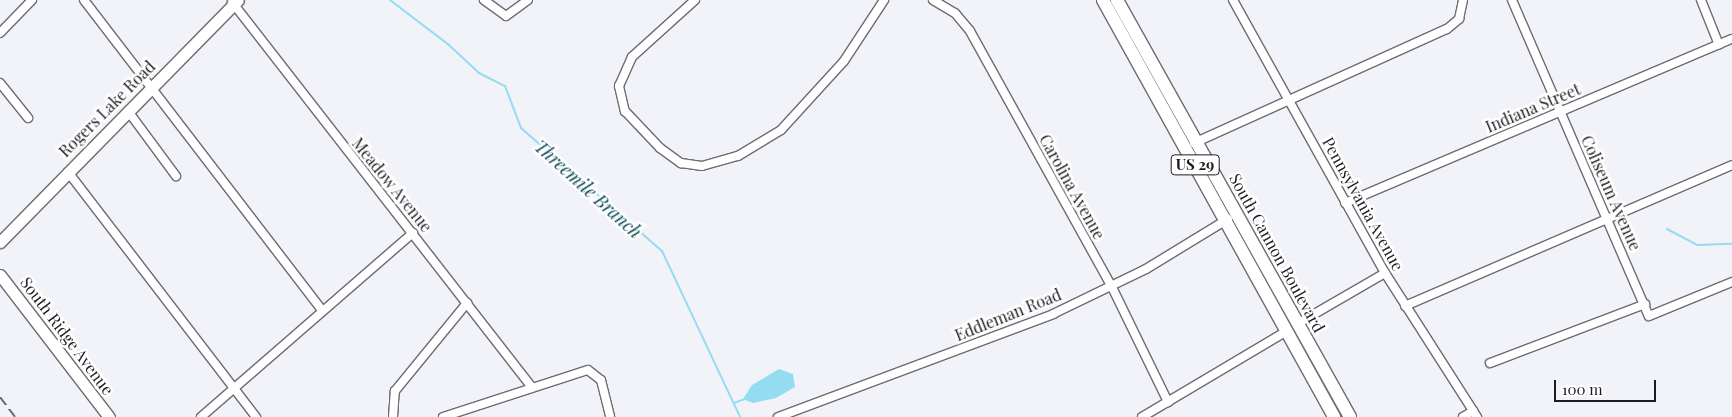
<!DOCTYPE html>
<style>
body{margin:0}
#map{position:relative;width:1732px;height:417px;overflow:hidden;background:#f2f3f9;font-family:"Playfair Display",serif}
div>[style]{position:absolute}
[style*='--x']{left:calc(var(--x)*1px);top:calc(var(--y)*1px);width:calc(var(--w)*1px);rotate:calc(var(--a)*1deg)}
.water>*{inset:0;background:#94dcf0}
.stream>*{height:2px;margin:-1px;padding:0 1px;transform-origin:1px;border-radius:1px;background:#94dcf0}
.roads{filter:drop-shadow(1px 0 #6c6c72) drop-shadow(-1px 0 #6c6c72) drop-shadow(0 1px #6c6c72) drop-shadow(0 -1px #6c6c72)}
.street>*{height:8px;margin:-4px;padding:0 4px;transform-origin:4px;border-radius:4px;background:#fff}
.secondary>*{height:11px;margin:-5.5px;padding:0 5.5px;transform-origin:5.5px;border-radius:5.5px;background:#fff}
.primary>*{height:12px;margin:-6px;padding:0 6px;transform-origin:6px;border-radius:6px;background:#fff}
.rail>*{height:2px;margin-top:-1px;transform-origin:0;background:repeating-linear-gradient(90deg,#6b6b70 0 10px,transparent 0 15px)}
span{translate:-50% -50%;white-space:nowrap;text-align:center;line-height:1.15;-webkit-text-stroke:5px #fff;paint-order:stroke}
.shield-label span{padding:1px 4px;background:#fff;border:1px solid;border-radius:4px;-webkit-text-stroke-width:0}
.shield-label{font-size:15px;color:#1c1c1f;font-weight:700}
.street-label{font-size:16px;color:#1c1c1f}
.water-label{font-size:18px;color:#094a58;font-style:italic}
.scale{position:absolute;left:1554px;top:380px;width:102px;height:22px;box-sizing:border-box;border:2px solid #1c1c1f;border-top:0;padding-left:6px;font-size:15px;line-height:18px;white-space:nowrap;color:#1c1c1f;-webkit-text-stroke:4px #fff;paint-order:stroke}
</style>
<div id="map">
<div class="water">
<i style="clip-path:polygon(779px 369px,793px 374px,795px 387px,776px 398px,753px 403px,743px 399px,752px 385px)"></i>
</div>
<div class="stream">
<i style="--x:390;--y:0;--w:74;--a:37.3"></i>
<i style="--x:449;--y:45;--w:41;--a:43"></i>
<i style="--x:479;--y:73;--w:29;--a:27"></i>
<i style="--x:505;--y:86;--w:45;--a:69.1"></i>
<i style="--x:521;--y:128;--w:187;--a:41.1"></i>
<i style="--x:662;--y:251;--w:183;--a:64.8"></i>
<i style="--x:1667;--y:229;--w:34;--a:28"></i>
<i style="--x:1697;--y:245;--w:35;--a:-2"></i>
<i style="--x:734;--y:403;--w:12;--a:-20"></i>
</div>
<div class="roads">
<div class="street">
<i style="--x:84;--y:0;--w:392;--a:52.5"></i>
<i style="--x:484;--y:0;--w:27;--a:36"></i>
<i style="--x:506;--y:16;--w:27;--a:-36"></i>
<i style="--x:695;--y:0;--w:85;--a:137.9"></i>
<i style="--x:632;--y:57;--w:32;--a:114"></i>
<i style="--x:619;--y:86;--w:26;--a:77"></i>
<i style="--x:625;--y:111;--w:51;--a:46.6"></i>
<i style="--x:660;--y:148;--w:26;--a:36"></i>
<i style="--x:681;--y:163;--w:21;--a:8"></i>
<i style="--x:702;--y:166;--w:37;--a:-16"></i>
<i style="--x:738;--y:156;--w:50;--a:-31.2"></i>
<i style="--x:781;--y:130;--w:93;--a:-47.6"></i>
<i style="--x:844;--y:61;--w:73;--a:-56.7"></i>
<i style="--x:933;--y:0;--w:26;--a:31"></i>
<i style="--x:955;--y:13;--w:23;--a:50"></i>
<i style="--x:970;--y:31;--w:293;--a:61"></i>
<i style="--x:1112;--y:287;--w:128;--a:64"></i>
<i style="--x:1233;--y:0;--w:312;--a:60.9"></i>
<i style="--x:1385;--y:273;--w:171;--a:57.4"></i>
<i style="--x:1512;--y:0;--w:344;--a:66.6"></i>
<i style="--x:1649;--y:316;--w:90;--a:-22.3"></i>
<i style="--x:1701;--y:0;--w:48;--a:68.2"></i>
<i style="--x:232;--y:2;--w:487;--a:52.1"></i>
<i style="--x:0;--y:33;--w:46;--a:-45.9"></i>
<i style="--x:0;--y:83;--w:45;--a:51.3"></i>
<i style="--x:128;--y:111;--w:81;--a:53.6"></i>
<i style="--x:1194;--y:143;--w:277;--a:-24.3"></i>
<i style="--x:1447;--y:29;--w:16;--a:-40"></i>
<i style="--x:1459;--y:19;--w:19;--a:-78"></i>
<i style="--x:68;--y:172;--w:309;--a:52.5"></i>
<i style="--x:1345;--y:203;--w:420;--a:-23"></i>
<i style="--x:1405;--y:306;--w:356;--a:-23.3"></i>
<i style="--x:1297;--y:324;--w:102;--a:-30.1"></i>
<i style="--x:1490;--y:363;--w:166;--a:-20.8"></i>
<i style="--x:201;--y:417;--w:281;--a:-41"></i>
<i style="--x:393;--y:417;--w:26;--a:-86"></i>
<i style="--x:395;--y:391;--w:114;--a:-50.7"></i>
<i style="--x:443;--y:417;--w:152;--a:-18"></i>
<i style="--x:588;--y:370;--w:16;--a:38"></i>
<i style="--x:601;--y:380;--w:38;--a:76"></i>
<i style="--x:778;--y:417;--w:294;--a:-20.5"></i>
<i style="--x:1053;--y:314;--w:103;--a:-25.8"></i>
<i style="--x:1146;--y:269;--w:96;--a:-31.4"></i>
<i style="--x:1142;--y:417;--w:169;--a:-30.7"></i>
<i style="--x:1463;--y:417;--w:12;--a:-31"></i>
</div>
<div class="secondary">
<i style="--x:0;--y:242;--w:339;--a:-45.5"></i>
<i style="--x:0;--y:275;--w:179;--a:52.5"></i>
</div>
<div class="primary">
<i style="--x:1103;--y:0;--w:477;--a:61"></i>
<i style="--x:1117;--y:0;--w:478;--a:60.8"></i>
</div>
</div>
<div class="rail">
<i style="--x:0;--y:397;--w:25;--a:53"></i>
</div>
<div class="shield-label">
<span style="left:1195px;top:165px">US 29</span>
</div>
<div class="street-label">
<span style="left:1533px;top:108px;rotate:-23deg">Indiana Street</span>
<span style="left:107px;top:109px;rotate:-45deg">Rogers Lake Road</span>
<span style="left:392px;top:185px;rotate:51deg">Meadow Avenue</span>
<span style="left:1072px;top:187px;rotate:61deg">Carolina Avenue</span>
<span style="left:1611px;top:193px;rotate:66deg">Coliseum Avenue</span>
<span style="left:1363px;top:204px;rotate:61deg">Pennsylvania Avenue</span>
<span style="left:1277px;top:253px;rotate:61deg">South Cannon Boulevard</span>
<span style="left:1008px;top:315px;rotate:-22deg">Eddleman Road</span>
<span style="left:67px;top:336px;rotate:53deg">South Ridge Avenue</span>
</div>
<div class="water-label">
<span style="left:588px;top:189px;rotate:42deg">Threemile Branch</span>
</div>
<div class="scale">100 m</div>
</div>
